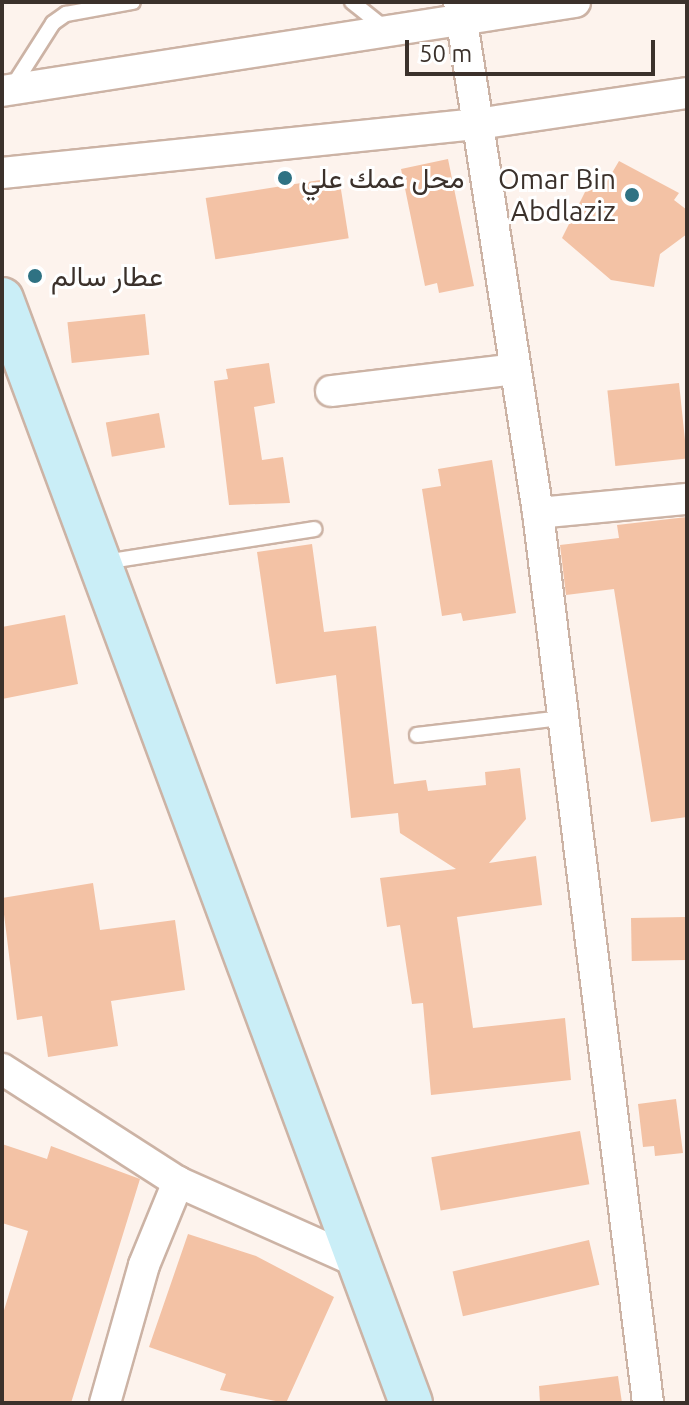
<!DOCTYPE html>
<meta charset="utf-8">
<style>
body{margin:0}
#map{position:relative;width:689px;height:1405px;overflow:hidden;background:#fdf3ed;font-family:Ubuntu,Vazirmatn,sans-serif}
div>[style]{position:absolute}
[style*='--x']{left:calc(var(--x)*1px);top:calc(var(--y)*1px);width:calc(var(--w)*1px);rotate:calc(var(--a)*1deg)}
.building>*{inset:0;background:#f3c2a5;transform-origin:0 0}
.roads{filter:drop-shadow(2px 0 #ccb3a5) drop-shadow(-2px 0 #ccb3a5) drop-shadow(0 2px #ccb3a5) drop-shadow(0 -2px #ccb3a5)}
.lane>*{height:14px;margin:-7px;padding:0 7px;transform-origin:7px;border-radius:7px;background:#fff}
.street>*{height:30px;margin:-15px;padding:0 15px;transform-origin:15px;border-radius:15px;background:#fff}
.secondary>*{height:42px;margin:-21px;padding:0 21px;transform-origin:21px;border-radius:21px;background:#caeef7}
.dots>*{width:22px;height:22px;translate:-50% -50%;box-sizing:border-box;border:4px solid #fff;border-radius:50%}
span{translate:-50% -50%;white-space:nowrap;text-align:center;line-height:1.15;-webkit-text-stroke:6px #fff;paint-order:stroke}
.poi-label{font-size:28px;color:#3b312b}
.left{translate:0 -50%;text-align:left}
.right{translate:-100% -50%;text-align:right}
.frame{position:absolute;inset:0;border:4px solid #3b312b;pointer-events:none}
.scale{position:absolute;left:405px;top:40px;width:250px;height:36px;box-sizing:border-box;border:4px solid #3b312b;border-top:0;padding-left:10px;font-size:24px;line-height:28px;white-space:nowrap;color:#3b312b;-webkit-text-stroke:6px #fff;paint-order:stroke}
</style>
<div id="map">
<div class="building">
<i style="clip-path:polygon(448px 159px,474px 286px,439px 293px,437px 283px,425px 286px,401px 169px)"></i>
<i style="clip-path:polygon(619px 161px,679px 193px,674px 200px,687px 210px,687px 234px,660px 254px,654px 287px,611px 280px,562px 238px,593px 176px,606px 183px)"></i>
<i style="left:339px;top:177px;width:62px;height:135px;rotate:81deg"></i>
<i style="left:145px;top:314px;width:41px;height:78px;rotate:84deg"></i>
<i style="clip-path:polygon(269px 363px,275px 403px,254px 407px,262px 460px,283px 457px,290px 503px,229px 505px,214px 381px,228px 379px,226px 369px)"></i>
<i style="left:679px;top:383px;width:76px;height:72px;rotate:84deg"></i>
<i style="left:159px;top:413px;width:35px;height:54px;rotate:80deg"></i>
<i style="clip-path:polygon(492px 460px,516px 613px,463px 621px,461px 613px,442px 616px,422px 489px,441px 486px,438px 469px)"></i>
<i style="clip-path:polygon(687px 517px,687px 817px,651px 822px,614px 589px,566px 595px,560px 545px,619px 538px,617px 525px)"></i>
<i style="clip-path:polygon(312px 544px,324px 632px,376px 626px,394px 784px,426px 780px,428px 791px,486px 785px,485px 772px,520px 768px,526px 819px,489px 863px,536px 856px,542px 905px,457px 917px,473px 1028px,565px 1018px,571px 1080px,431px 1095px,423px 1003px,412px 1004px,400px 925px,387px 927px,380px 878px,456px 869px,400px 833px,398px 813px,351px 818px,336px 675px,276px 684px,257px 552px)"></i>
<i style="clip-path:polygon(65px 615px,78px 684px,2px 699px,2px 627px)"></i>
<i style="clip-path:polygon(93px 883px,100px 930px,175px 920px,185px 990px,111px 1001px,118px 1046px,48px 1057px,42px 1016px,17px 1020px,2px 898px)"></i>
<i style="left:686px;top:917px;width:43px;height:55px;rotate:89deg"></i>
<i style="clip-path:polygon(676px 1099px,683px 1153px,655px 1156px,654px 1146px,643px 1147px,638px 1104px)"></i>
<i style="left:580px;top:1131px;width:54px;height:151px;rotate:80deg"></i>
<i style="clip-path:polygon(2px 1144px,47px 1159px,51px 1146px,140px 1179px,71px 1403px,2px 1403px,2px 1317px,28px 1231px,2px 1223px)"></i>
<i style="clip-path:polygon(188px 1234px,256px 1256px,334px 1297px,286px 1403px,220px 1390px,226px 1374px,149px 1347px)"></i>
<i style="left:589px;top:1240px;width:46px;height:140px;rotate:77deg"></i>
<i style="clip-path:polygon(618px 1376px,622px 1403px,540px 1403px,539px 1386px)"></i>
</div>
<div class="roads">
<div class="lane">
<i style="--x:352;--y:2;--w:43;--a:38.5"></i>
<i style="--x:11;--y:89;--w:78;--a:-57.5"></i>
<i style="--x:53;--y:23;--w:16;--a:-35"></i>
<i style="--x:66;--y:14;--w:68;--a:-10.2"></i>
<i style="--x:104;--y:562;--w:213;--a:-8.9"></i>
<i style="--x:417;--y:735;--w:146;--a:-6.7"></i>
</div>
<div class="street">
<i style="--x:459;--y:2;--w:517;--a:81.21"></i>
<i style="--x:538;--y:513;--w:897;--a:82.95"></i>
<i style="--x:2;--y:91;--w:580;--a:-8.83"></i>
<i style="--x:2;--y:173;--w:478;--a:-5.9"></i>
<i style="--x:477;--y:124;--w:212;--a:-8.4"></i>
<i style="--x:331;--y:391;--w:185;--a:-6.8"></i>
<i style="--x:538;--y:513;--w:150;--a:-5.4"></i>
<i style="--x:2;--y:1069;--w:209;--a:32.7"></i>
<i style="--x:178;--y:1182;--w:199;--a:24"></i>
<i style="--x:105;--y:1403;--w:143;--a:-74.2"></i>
<i style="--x:144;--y:1265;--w:90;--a:-67.7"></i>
</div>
<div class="secondary">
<i style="--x:2;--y:299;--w:1177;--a:69.67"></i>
</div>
</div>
<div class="dots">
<i style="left:285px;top:178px;background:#2f7283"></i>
<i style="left:632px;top:195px;background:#2f7283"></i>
<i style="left:35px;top:276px;background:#2f7283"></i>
</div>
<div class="poi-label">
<span class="left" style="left:301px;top:178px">محل عمك علي</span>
<span class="right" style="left:616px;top:195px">Omar Bin<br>Abdlaziz</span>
<span class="left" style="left:51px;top:276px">عطار سالم</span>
</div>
<div class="frame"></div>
<div class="scale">50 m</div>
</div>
